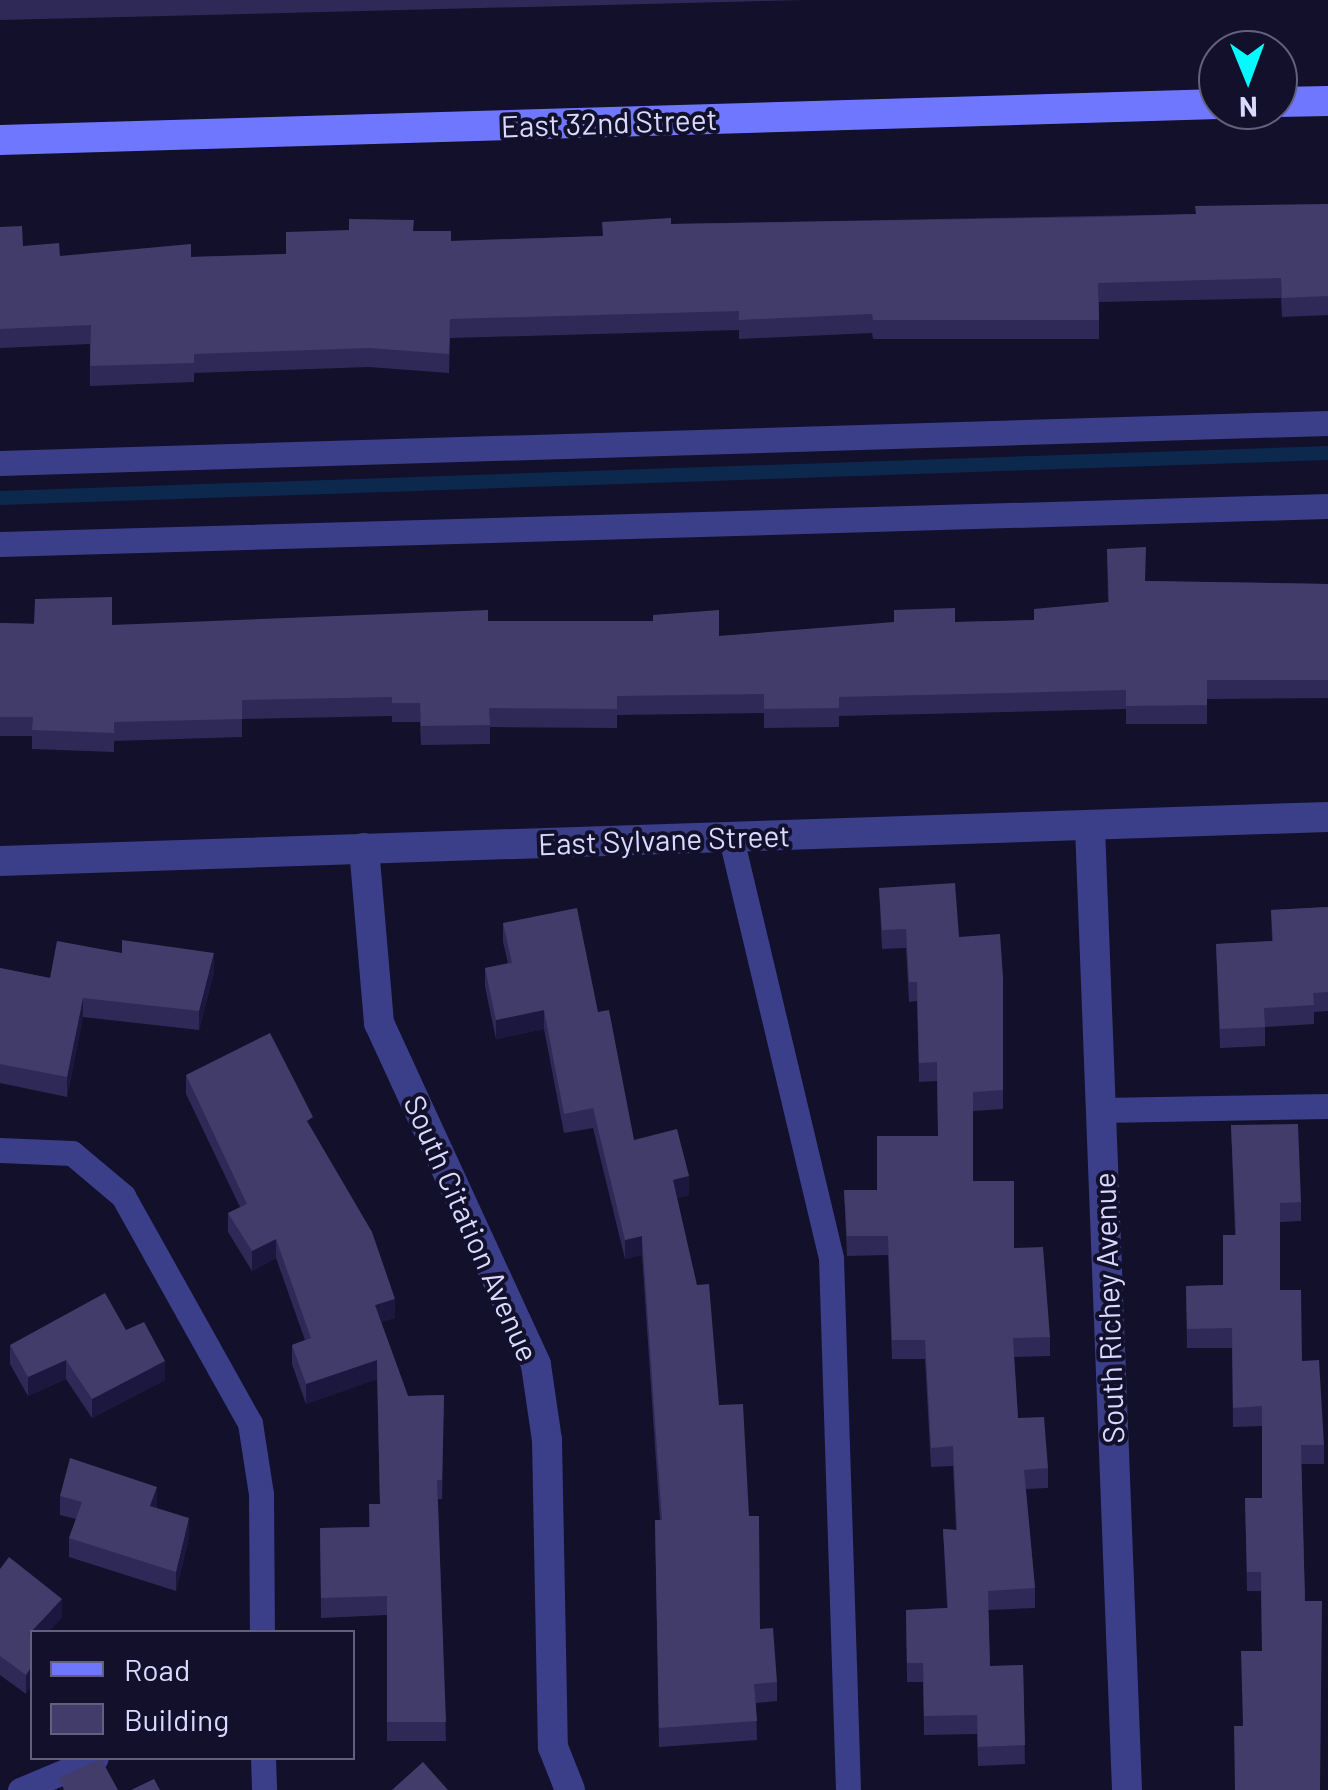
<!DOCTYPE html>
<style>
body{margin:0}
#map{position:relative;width:1328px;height:1790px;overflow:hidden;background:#12102a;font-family:Barlow,sans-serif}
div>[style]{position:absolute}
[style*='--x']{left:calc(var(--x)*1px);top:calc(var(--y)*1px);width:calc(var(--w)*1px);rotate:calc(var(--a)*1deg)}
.stream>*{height:14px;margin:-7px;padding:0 7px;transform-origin:7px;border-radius:7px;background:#0c294d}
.lane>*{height:25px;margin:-12.5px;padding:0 12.5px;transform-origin:12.5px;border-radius:12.5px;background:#3b3e89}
.street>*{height:30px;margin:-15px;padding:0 15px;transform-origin:15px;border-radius:15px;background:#3b3e89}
.secondary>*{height:30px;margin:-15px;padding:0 15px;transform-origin:15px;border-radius:15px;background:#7077ff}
.wall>*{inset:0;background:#2f2958}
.shaded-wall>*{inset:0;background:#1c173e}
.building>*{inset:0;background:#413c6a}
span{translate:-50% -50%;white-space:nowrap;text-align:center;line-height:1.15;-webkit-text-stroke:8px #12102a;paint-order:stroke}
.street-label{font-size:30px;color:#dad9ff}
.legend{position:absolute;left:30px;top:1630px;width:325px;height:130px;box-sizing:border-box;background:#12102a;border:2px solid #62607f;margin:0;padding:12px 18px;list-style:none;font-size:30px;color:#dad9ff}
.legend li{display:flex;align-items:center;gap:20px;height:50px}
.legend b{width:50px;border:2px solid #62607f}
.north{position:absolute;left:1198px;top:30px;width:100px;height:100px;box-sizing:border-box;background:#12102a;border:2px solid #62607f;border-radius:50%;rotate:179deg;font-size:28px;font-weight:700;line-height:40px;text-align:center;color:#dad9ff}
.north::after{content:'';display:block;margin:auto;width:35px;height:45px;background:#05faff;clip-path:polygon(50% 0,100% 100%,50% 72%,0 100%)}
</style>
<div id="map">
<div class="stream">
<i style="--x:0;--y:498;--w:1329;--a:-1.94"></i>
</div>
<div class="lane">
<i style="--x:0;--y:463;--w:1329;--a:-1.73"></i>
<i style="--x:0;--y:544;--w:1329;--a:-1.64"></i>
<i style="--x:731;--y:838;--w:432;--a:76.6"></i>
<i style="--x:831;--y:1258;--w:532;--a:88.17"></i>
<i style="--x:1101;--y:1110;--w:227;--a:-1"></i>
<i style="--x:0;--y:1150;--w:72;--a:2.4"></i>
<i style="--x:72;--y:1153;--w:67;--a:40.1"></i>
<i style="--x:123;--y:1196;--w:260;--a:60.8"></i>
<i style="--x:250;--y:1423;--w:72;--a:81.2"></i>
<i style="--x:261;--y:1494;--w:138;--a:89.6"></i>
<i style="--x:263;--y:1758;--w:32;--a:88"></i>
<i style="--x:20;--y:1790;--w:82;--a:-22.8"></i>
</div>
<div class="street">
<i style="--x:1090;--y:827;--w:964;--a:87.8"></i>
<i style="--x:364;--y:848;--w:176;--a:85.1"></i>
<i style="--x:379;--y:1023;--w:376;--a:65.3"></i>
<i style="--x:536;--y:1365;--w:76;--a:81.7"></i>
<i style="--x:547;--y:1440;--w:307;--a:88.9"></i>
<i style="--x:553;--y:1747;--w:46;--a:68.4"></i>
<i style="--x:0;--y:861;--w:1329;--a:-1.9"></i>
</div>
<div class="secondary">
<i style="--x:1278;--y:102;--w:50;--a:-1.1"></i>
<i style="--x:0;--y:140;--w:1219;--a:-1.69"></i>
</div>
<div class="wall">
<i style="clip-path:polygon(0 0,807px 0,0 20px)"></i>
<i style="clip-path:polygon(1328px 204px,1328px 315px,1282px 317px,1281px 298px,1099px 302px,1099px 339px,873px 339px,872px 333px,739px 339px,739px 330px,450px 338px,449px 373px,369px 367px,194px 373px,194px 382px,90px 386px,90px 344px,0 348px,0 227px,23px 246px,60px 256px,191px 257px,286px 254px,414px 231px,451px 241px,602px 236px,671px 224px,1196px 214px)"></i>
<i style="clip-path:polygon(1107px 549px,1145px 581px,1328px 584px,1328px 698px,1207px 699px,1207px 724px,1126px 724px,1126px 709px,839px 716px,839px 727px,764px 728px,764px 713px,617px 715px,617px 728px,490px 727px,490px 744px,421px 745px,420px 722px,392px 722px,392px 716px,242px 719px,242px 737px,114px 741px,114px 752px,32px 749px,32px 736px,0 736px,0 623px,112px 625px,488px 621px,719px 636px,955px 622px,1034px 620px,1108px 602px)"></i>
<i style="clip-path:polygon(879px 888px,959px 937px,1003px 977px,1003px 1109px,973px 1111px,973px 1181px,1014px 1248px,1050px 1337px,1050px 1356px,1014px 1357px,1018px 1418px,1048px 1468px,1048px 1488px,1026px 1489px,1035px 1588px,1035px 1608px,988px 1610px,990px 1666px,1023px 1665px,1025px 1764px,978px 1766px,977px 1734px,924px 1735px,923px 1682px,907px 1682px,906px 1610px,947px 1608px,943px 1529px,956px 1530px,953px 1466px,931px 1467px,925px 1359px,892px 1359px,888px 1255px,847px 1256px,844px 1190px,877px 1190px,938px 1136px,937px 1081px,919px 1082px,917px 1001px,909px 1002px,906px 948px,882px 949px)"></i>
<i style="clip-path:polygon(1328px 907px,1328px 1011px,1314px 1012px,1314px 1024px,1265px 1027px,1265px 1046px,1220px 1048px,1216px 944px,1272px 941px,1271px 910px)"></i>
<i style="clip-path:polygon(503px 923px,598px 1012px,634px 1140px,689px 1195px,677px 1198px,719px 1405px,749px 1516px,760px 1629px,777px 1682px,777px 1701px,756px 1703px,757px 1740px,659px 1747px,655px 1520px,660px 1520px,642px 1255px,625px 1259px,593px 1128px,564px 1133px,544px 1029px,496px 1039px,485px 987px,485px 968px,508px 963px,503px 942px)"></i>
<i style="clip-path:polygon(0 968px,50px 978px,214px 972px,199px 1030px,83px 1017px,67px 1097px,0 1083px)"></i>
<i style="clip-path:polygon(186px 1075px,313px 1131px,395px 1318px,381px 1322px,408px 1396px,444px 1395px,442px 1499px,438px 1499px,446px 1741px,387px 1741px,387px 1615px,321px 1618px,320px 1528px,369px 1527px,369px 1504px,380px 1504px,377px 1379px,306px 1404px,292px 1364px,292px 1345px,305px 1340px,276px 1258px,252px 1271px,228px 1232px,228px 1213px,240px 1207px,186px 1094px)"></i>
<i style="clip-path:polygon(1231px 1125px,1301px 1202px,1301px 1221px,1280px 1222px,1280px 1290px,1302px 1361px,1324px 1445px,1324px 1464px,1301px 1464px,1305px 1601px,1242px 1726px,1262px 1651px,1261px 1591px,1247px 1591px,1245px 1498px,1262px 1498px,1262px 1426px,1233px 1427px,1232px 1348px,1187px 1348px,1186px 1286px,1223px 1285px,1235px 1235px)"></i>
<i style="clip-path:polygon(126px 1330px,165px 1380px,92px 1418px,66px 1379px,28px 1396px,10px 1364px,10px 1345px)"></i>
<i style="clip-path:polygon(60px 1496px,157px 1506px,157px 1508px,189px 1537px,176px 1591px,69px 1557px,69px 1538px,76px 1519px,60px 1515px)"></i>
<i style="clip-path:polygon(0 1569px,62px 1618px,32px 1632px,26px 1694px,0 1675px)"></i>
</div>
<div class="shaded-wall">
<i style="clip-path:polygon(214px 953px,214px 972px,199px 1030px,199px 1011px)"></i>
<i style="clip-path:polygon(83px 998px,83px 1017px,67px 1097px,67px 1077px)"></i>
<i style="clip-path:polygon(544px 1010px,544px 1029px,496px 1039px,496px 1020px)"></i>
<i style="clip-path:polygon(689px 1176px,689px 1195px,673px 1199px,673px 1180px)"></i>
<i style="clip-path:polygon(642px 1236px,642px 1255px,625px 1259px,625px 1240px)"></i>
<i style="clip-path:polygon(276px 1239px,276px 1258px,252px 1271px,252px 1251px)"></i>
<i style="clip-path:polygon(395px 1299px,395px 1318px,375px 1324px,375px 1305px)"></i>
<i style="clip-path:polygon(66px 1360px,66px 1379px,28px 1396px,28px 1377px)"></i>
<i style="clip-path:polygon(377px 1360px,377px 1379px,306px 1404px,306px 1384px)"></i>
<i style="clip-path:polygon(165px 1361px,165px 1380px,92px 1418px,92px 1399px)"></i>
<i style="clip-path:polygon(157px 1487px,157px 1506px,150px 1525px,150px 1506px)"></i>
<i style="clip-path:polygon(189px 1518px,189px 1537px,176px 1591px,176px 1572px)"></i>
<i style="clip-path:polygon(62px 1599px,62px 1618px,48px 1632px,32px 1632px,32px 1649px,29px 1634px)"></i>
<i style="clip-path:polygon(32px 1666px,32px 1685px,26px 1694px,26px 1675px)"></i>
</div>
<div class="building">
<i style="clip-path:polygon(1328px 204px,1328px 296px,1282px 298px,1281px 278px,1098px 283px,1099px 320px,873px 320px,872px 314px,739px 320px,739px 311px,450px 319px,449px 354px,369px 348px,194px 354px,194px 363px,90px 366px,91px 325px,0 329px,0 227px,22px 226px,23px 246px,59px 243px,60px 256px,191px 244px,191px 257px,286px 254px,286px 232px,349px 230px,349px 219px,414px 220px,413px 231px,451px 231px,451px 241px,603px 236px,602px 222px,671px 218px,671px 224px,1098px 217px,1196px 214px,1195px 206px)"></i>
<i style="clip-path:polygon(1146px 547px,1145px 581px,1328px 584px,1328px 680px,1207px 680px,1207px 705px,1126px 706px,1126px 690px,839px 697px,839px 708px,764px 709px,764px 694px,617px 696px,617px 709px,489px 708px,490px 725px,421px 726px,420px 703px,392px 703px,392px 697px,242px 700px,242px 719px,114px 722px,114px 733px,32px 730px,33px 717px,0 717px,0 623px,34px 624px,35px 599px,112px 597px,112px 625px,488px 610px,488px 621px,653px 621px,653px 615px,719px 610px,719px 636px,894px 622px,894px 610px,955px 608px,955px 622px,1034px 620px,1034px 609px,1109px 602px,1107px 549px)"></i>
<i style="clip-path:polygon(955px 883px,959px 937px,1000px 934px,1003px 977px,1003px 1090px,973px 1092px,973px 1181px,1014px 1181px,1014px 1248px,1043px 1247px,1050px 1337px,1013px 1338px,1018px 1418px,1044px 1417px,1048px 1468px,1024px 1470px,1035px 1588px,988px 1591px,990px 1666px,1023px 1665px,1025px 1745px,978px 1747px,977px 1715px,924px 1716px,923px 1663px,907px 1663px,906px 1610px,948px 1608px,943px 1529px,957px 1530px,953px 1446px,931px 1448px,925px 1340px,892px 1340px,888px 1236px,847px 1236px,844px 1190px,877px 1190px,877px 1136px,938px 1136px,937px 1062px,919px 1063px,917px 982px,909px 982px,906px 929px,882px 930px,879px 888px)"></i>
<i style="clip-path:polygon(1328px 907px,1328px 992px,1313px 993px,1314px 1005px,1264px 1008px,1265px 1027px,1220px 1029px,1216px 944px,1273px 941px,1271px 910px)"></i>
<i style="clip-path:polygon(577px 908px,598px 1012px,609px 1010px,634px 1140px,677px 1129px,689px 1176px,673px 1180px,697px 1285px,709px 1284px,719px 1405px,743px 1404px,749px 1516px,759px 1516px,760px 1629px,773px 1628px,777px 1682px,754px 1684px,757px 1721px,659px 1728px,655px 1520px,662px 1520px,642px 1236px,625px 1240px,593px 1108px,564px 1114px,544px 1010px,496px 1020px,485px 968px,512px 963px,503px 923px)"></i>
<i style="clip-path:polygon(122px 940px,214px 953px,199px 1011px,83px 998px,67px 1077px,0 1064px,0 968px,50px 978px,57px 941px,122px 953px)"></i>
<i style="clip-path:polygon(270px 1033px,313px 1117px,307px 1121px,372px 1232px,395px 1299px,375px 1305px,408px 1396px,444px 1395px,442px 1480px,437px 1480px,446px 1722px,387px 1722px,387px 1596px,321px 1598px,320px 1528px,370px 1527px,369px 1504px,380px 1504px,377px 1360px,306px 1384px,292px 1345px,311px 1338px,276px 1239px,252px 1251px,228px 1213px,247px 1204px,186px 1075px)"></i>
<i style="clip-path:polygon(1298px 1124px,1301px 1202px,1280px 1203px,1280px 1290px,1301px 1290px,1302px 1361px,1319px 1360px,1324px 1445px,1301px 1445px,1305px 1601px,1322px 1601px,1320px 1790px,1235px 1790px,1234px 1726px,1243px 1726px,1241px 1651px,1262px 1651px,1261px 1572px,1247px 1572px,1245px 1498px,1262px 1498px,1262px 1406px,1233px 1408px,1232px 1328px,1187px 1329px,1186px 1286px,1223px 1285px,1223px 1235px,1236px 1235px,1231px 1125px)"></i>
<i style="clip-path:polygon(105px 1293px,126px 1330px,144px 1322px,165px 1361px,92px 1399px,66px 1360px,28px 1377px,10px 1345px)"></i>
<i style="clip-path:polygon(70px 1458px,157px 1487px,150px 1506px,189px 1518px,176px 1572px,69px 1538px,82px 1502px,60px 1496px)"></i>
<i style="clip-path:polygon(9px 1557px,62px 1599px,29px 1634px,32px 1635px,32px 1666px,26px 1675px,0 1656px,0 1569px)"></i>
<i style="clip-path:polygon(101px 1759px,118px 1790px,64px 1790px,59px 1778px)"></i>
<i style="clip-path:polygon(423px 1762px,448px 1790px,392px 1790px)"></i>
<i style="clip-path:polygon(154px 1779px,160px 1790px,131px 1790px)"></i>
</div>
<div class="street-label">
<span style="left:609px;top:122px;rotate:-2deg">East 32nd Street</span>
<span style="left:664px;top:839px;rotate:-2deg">East Sylvane Street</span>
<span style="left:472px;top:1228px;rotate:66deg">South Citation Avenue</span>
<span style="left:1108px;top:1308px;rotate:-92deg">South Richey Avenue</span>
</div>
<ul class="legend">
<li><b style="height:12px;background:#7077ff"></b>Road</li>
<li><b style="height:28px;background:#413c6a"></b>Building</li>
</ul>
<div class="north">N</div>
</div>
